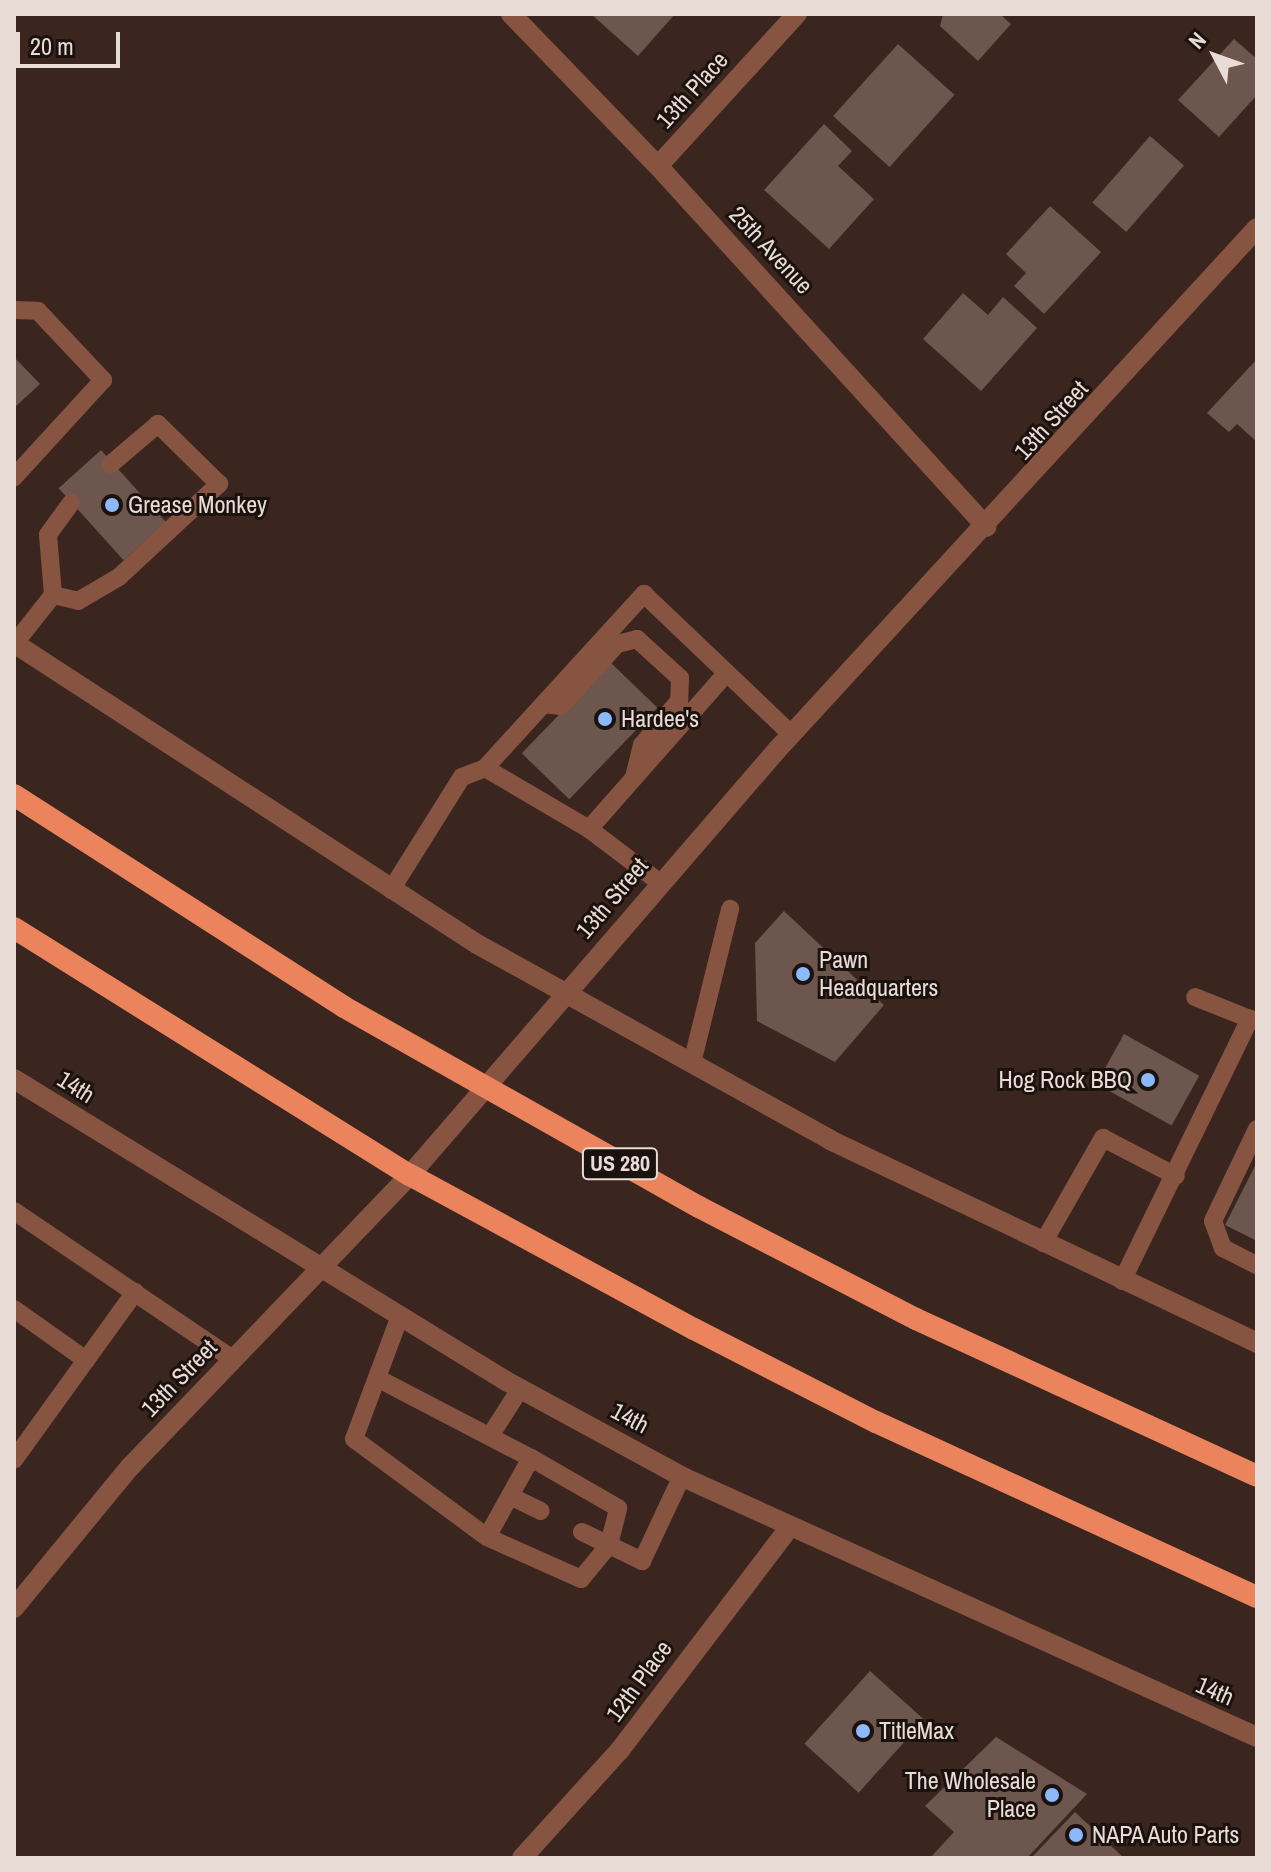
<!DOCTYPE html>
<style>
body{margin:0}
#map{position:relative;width:1271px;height:1872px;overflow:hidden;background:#3a261f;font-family:"Archivo Narrow",sans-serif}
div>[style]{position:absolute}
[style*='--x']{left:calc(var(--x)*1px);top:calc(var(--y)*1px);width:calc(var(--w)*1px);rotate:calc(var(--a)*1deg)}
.building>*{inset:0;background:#6d564d;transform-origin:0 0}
.service>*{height:18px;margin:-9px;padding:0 9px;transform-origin:9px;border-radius:9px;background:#875441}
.minor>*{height:20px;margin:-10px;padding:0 10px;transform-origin:10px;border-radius:10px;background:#875441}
.tertiary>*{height:20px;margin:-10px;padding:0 10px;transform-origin:10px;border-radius:10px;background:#875441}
.trunk>*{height:22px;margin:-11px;padding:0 11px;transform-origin:11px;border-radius:11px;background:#eb845d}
.dots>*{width:22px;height:22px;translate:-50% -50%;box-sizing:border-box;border:4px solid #1b120e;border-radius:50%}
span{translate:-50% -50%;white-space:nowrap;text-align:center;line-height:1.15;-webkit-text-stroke:6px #1b120e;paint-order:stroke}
.shield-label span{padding:2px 6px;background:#1b120e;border:2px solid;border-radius:6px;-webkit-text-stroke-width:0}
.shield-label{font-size:22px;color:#e9dbd6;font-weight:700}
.street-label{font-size:24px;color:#e9dbd6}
.poi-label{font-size:24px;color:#e9dbd6}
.left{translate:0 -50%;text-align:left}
.right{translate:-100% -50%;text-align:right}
.frame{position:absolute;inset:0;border:16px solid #e9dbd6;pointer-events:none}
.north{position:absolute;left:1175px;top:16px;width:80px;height:80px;-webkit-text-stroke:6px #1b120e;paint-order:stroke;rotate:311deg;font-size:22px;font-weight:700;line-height:32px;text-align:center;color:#e9dbd6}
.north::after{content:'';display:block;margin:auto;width:28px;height:36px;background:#e9dbd6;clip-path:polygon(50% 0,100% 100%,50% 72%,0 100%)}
.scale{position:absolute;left:16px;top:32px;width:104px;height:36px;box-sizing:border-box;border:4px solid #e9dbd6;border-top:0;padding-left:10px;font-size:24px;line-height:28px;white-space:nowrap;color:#e9dbd6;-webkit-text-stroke:6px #1b120e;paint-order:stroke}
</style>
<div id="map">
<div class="building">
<i style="clip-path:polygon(591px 14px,675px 14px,638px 56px)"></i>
<i style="clip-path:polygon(943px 14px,1000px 14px,1011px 24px,978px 61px,940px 26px)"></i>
<i style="clip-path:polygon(1234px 39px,1257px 59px,1257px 95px,1219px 137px,1178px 100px)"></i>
<i style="left:898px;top:44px;width:76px;height:97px;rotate:42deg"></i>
<i style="clip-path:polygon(824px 124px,852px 151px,838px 166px,874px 199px,829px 249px,764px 190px)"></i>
<i style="left:1150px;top:136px;width:45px;height:88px;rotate:41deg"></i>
<i style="clip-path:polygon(1050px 206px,1101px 252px,1044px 314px,1014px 286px,1026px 273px,1006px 254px)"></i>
<i style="clip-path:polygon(963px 293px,988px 315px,1003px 297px,1037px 328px,981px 391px,923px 339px)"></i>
<i style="clip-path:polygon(14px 357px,40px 384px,14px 408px)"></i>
<i style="clip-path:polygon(1257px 359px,1257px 442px,1237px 424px,1229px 432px,1207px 413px)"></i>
<i style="left:101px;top:450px;width:97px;height:57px;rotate:48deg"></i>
<i style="left:610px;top:662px;width:66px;height:127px;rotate:44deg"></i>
<i style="clip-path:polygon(784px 911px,884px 1005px,835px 1062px,757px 1021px,755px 943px)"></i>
<i style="left:1124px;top:1034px;width:86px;height:57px;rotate:29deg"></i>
<i style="clip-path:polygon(1257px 1162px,1257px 1241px,1225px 1225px)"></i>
<i style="left:870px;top:1671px;width:73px;height:98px;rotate:42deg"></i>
<i style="clip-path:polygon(996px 1737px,1087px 1794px,1027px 1858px,930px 1858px,954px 1832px,925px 1806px)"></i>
<i style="clip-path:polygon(1075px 1812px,1124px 1858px,1031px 1858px)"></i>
</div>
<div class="service">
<i style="--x:14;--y:310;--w:24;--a:2"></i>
<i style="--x:38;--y:311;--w:95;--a:46.7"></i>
<i style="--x:103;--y:380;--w:132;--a:132.5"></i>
<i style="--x:71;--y:503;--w:39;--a:126"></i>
<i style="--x:48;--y:535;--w:60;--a:85.2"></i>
<i style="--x:53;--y:595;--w:26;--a:13"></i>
<i style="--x:78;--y:601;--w:48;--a:-30.3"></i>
<i style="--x:119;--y:577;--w:137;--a:-42.9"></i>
<i style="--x:219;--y:484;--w:86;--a:-135.5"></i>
<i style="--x:158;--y:424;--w:62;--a:139.6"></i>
<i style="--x:15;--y:643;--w:61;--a:-51.6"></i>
<i style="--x:544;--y:704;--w:17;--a:7"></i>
<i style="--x:561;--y:706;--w:84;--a:-47.9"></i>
<i style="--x:617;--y:644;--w:21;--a:-14"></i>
<i style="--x:637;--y:639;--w:58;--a:42.2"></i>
<i style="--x:680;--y:678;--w:23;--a:92"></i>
<i style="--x:679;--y:701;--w:57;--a:130.1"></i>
<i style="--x:642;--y:745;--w:34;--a:104"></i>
<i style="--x:485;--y:768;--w:121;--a:30.4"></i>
<i style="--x:589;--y:829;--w:88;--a:37.1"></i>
<i style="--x:589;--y:829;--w:205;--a:-48.6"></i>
<i style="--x:391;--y:890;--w:133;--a:-57.9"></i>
<i style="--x:462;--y:777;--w:25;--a:-21"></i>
<i style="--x:485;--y:768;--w:236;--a:-47.6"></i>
<i style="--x:644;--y:594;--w:203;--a:43.6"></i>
<i style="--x:692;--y:1063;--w:159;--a:-76.1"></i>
<i style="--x:1257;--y:1129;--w:102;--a:115.6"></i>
<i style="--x:1213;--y:1221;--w:29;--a:70"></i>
<i style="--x:1223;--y:1248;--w:38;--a:27"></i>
<i style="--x:14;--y:1211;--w:264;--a:34.1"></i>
<i style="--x:1043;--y:1243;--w:121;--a:-60.3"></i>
<i style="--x:1103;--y:1138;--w:82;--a:27.5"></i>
<i style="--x:1122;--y:1281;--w:292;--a:-64"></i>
<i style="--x:1250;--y:1019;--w:59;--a:-158.2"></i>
<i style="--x:14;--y:1309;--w:88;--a:35.3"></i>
<i style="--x:86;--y:1360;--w:123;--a:125.8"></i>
<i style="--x:400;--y:1316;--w:131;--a:110.5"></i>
<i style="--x:354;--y:1439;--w:165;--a:36.4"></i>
<i style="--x:487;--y:1537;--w:103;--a:24.1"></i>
<i style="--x:581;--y:1579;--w:44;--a:-50.5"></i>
<i style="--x:609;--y:1545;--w:38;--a:-76"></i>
<i style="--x:618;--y:1508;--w:100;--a:-150.1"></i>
<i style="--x:531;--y:1458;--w:90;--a:119.1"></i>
<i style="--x:86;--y:1360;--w:84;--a:-54.2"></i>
<i style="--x:377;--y:1378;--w:174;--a:27.5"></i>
<i style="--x:490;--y:1436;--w:56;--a:-57.4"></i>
<i style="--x:510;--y:1496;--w:34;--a:26"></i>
<i style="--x:582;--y:1532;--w:67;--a:25.8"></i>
<i style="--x:642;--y:1561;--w:94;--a:-64.8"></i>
</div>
<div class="minor">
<i style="--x:511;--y:14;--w:211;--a:46"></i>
<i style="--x:658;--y:166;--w:488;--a:47.7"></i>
<i style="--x:658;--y:166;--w:206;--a:-47.6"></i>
<i style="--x:14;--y:1608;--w:183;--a:-50.6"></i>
<i style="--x:130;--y:1467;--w:405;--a:-46.2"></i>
<i style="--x:410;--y:1175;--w:562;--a:-49.19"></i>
<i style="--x:777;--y:750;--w:709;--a:-47.4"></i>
<i style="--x:522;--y:1858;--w:146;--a:-47.8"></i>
<i style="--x:620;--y:1750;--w:279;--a:-52.7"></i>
</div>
<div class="tertiary">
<i style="--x:14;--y:643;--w:552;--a:33.03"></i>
<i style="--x:477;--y:944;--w:404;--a:29"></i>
<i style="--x:830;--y:1140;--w:473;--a:25.4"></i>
<i style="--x:14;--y:1079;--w:577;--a:31.54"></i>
<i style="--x:506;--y:1381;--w:204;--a:28.5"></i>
<i style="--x:685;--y:1478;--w:628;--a:24.36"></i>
</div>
<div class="trunk">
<i style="--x:14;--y:795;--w:392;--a:32.7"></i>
<i style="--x:344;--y:1007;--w:407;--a:29.4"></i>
<i style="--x:699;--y:1207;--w:244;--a:27.3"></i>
<i style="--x:916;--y:1319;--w:375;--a:24.7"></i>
<i style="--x:14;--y:928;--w:467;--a:32"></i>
<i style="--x:410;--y:1175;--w:323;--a:28.5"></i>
<i style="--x:694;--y:1329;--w:204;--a:27.1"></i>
<i style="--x:876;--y:1422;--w:419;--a:24.7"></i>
</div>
<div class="dots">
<i style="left:112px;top:505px;background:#8bb9fc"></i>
<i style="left:605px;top:719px;background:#8bb9fc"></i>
<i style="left:803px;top:974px;background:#8bb9fc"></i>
<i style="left:1148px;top:1080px;background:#8bb9fc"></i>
<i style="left:863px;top:1731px;background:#8bb9fc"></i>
<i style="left:1052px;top:1795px;background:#8bb9fc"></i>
<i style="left:1076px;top:1835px;background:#8bb9fc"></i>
</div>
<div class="shield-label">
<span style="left:620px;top:1164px">US 280</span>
</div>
<div class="street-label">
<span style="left:692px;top:90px;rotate:-48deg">13th Place</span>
<span style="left:771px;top:250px;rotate:47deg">25th Avenue</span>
<span style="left:1051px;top:420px;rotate:-48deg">13th Street</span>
<span style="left:612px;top:898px;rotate:-50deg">13th Street</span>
<span style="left:76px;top:1087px;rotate:32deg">14th</span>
<span style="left:179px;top:1378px;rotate:-46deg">13th Street</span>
<span style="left:630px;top:1418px;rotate:28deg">14th</span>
<span style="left:639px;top:1681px;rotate:-54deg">12th Place</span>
<span style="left:1215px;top:1691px;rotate:23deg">14th</span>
</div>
<div class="poi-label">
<span class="left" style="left:128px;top:505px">Grease Monkey</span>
<span class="left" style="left:621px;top:719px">Hardee's</span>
<span class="left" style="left:819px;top:974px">Pawn<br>Headquarters</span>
<span class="right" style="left:1132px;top:1080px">Hog Rock BBQ</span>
<span class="left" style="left:879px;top:1731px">TitleMax</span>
<span class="right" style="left:1036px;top:1795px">The Wholesale<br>Place</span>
<span class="left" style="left:1092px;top:1835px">NAPA Auto Parts</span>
</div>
<div class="frame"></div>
<div class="north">N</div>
<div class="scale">20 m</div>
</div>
